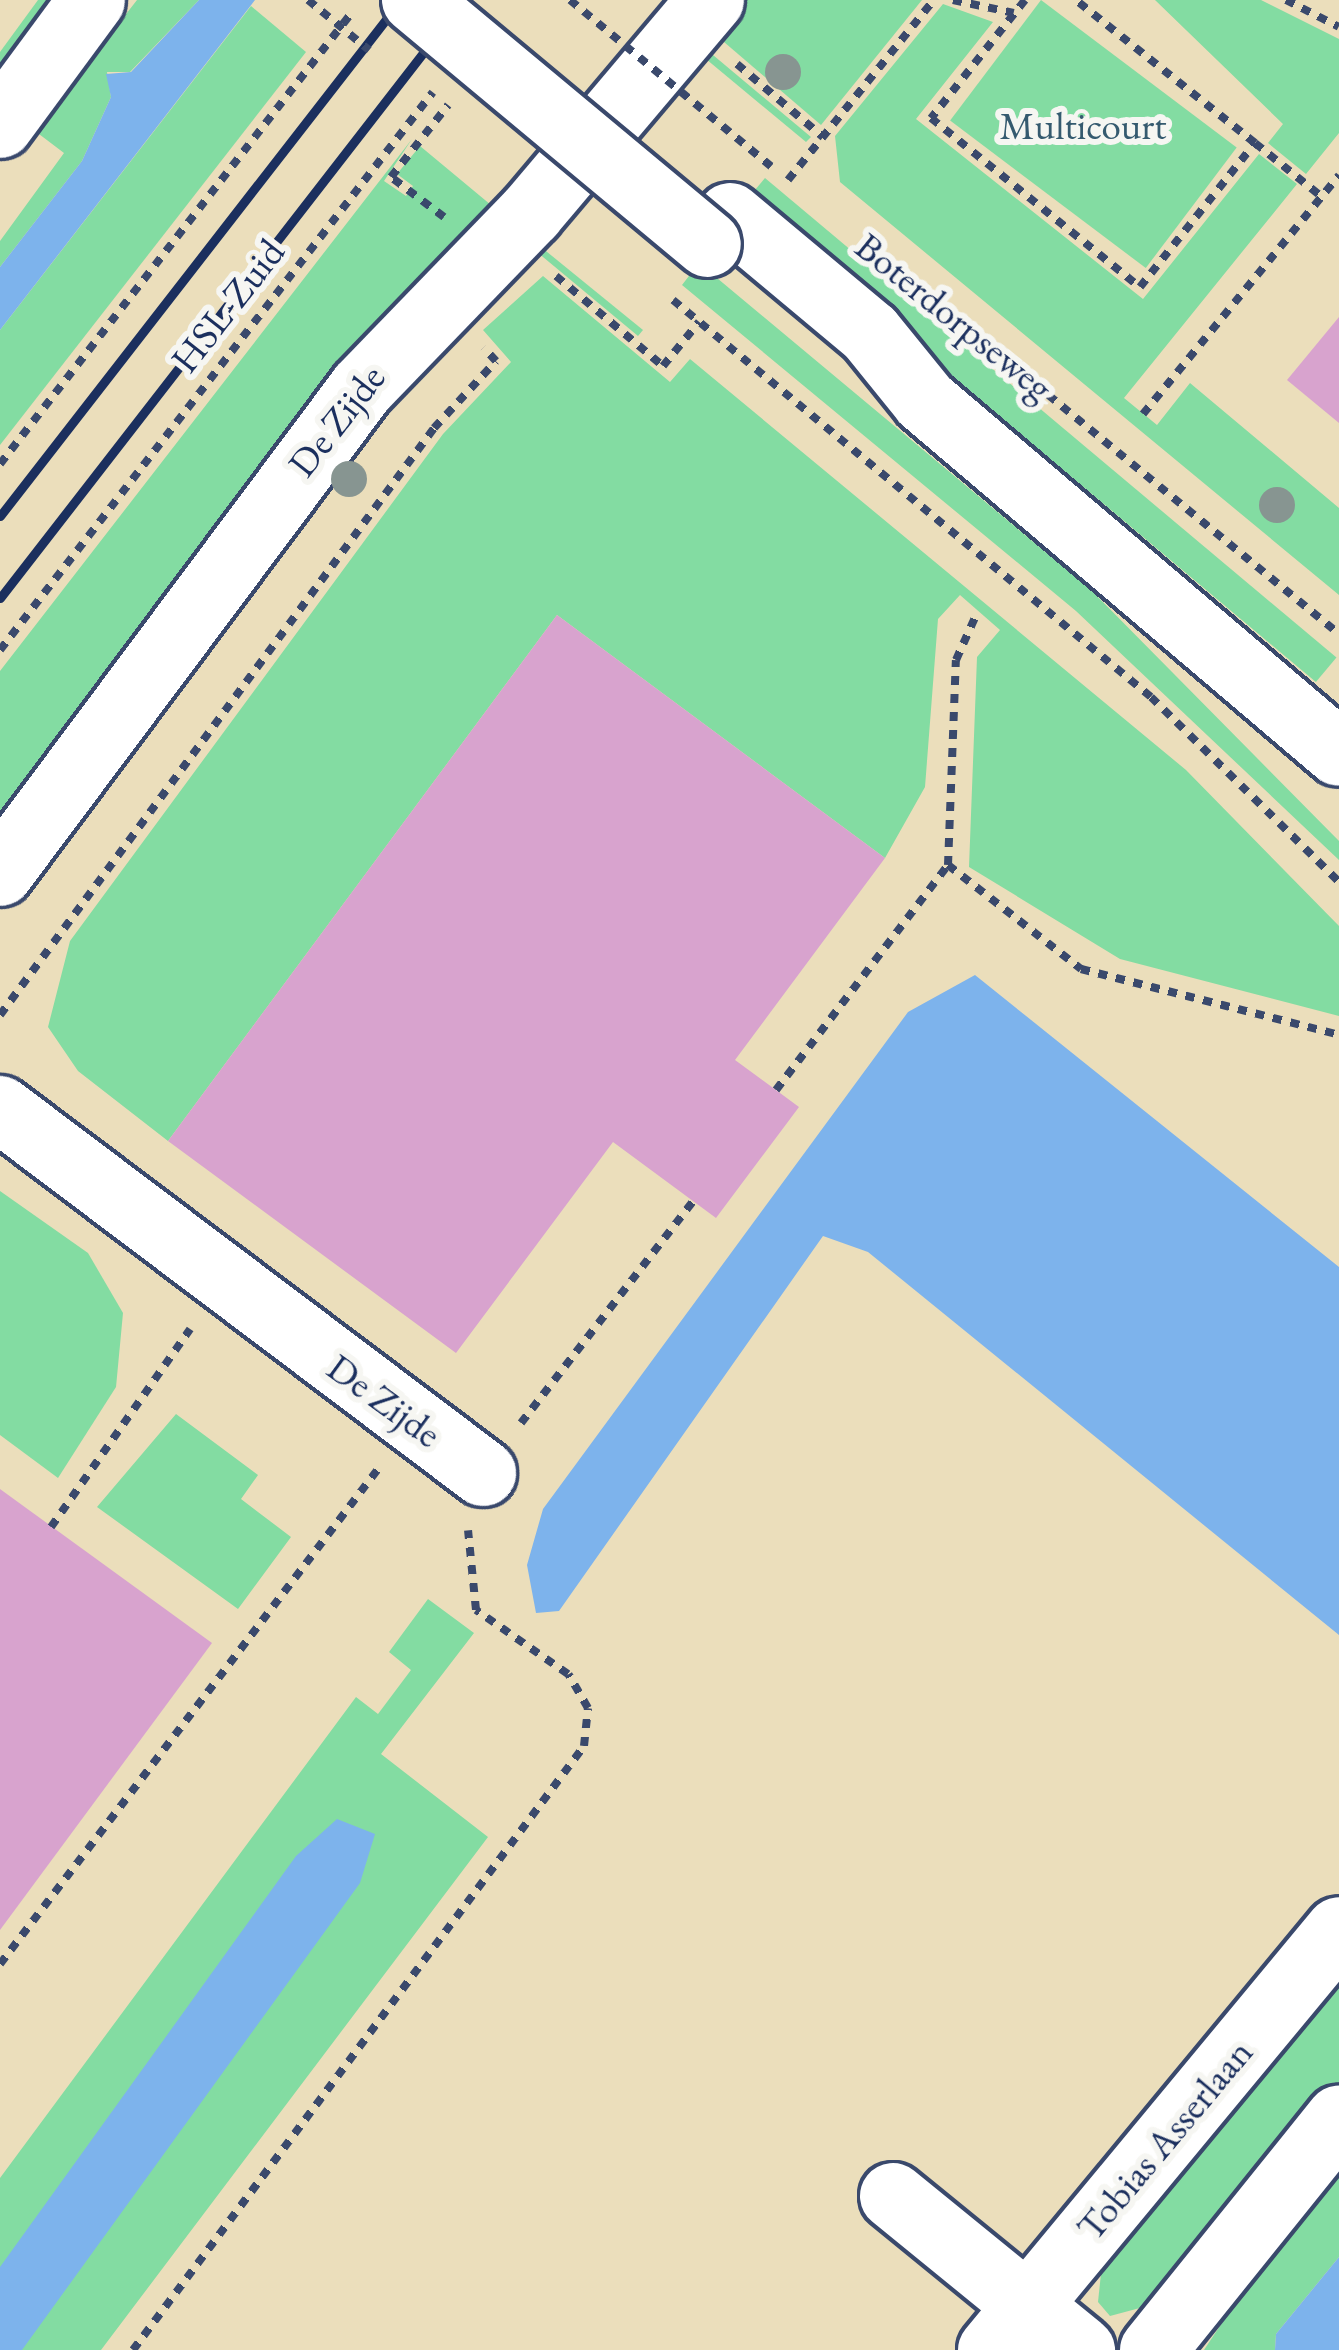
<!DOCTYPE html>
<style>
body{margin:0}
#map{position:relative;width:1339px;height:2350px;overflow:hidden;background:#ebdebb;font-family:"EB Garamond",serif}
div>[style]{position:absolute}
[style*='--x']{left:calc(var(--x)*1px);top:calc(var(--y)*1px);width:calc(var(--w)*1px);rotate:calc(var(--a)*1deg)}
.green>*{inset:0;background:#83dca2;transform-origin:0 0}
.water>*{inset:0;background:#7db3ec}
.building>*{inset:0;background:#d8a3ce}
.path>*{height:8px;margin-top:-4px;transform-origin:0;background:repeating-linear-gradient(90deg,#3a496c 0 9px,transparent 0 18px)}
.roads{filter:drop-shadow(3px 0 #3a496c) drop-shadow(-3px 0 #3a496c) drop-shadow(0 3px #3a496c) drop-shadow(0 -3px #3a496c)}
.minor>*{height:66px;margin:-33px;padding:0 33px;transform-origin:33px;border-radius:33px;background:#fff}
.major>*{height:66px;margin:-33px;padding:0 33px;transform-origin:33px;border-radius:33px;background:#fff}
.rail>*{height:9px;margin:-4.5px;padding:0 4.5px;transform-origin:4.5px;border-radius:4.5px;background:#1b2f5e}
.path-bridge>*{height:8px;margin-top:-4px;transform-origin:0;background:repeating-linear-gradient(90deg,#3a496c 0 9px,transparent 0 18px)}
.bridges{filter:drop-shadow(3px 0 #3a496c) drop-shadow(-3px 0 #3a496c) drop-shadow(0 3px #3a496c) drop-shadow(0 -3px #3a496c)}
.major-bridge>*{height:66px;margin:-33px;padding:0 33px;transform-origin:33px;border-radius:33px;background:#fff}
.trees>*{width:36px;height:36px;margin:-18px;border-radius:50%;background:#879591}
span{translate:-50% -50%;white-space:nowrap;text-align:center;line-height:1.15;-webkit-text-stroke:12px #f6f6f2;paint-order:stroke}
.park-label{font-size:39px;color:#355a6f}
.street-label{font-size:39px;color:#1b2f5e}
</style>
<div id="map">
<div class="green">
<i style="clip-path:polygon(38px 0,52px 0,0 71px,0 52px)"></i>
<i style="clip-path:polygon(137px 0,199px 0,130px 72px,107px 72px,111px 97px,82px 161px,0 267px,0 241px,64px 153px,35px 131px)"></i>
<i style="clip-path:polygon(747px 0,922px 0,821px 125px,724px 42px)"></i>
<i style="left:1041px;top:0;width:245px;height:151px;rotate:37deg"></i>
<i style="clip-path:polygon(1155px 0,1261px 0,1339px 39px,1339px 133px,1306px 174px,1268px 143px,1283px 124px)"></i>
<i style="clip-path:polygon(943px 4px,993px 22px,916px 119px,1143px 299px,1259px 154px,1297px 184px,1124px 398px,1157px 425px,1190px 383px,1339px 508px,1339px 595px,840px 182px,835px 136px)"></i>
<i style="clip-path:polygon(251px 6px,306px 52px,0 445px,0 330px)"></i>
<i style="clip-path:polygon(700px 54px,713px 55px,811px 137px,806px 142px)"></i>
<i style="clip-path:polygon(412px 139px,384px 181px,406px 196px,413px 186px,397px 174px,420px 146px,497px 210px,0 835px,0 671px)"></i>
<i style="left:765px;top:178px;width:746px;height:32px;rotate:40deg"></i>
<i style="clip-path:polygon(541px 247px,643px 330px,638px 336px,537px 252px)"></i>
<i style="clip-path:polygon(699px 263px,1091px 590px,1339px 841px,1339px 860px,1076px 611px,682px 285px)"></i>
<i style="clip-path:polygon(543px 276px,670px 382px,690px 359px,1186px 770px,1339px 926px,1339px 1016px,1120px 959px,969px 867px,977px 657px,1000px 630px,960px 595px,938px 619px,925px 787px,885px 858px,557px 615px,168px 1141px,78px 1071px,48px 1027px,70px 941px,443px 434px,511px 362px,483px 330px)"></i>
<i style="clip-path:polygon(0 1191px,88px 1253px,123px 1313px,116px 1387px,58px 1478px,0 1435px)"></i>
<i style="clip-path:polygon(176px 1414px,258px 1475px,241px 1499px,291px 1537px,238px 1609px,97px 1507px)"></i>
<i style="clip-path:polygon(428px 1599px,474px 1633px,381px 1754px,488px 1837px,101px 2350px,0 2350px,0 2178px,356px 1697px,378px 1714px,411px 1670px,389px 1652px)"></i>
<i style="clip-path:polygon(1339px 1954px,1339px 2096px,1151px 2305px,1110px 2316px,1098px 2302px,1102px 2264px)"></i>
<i style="clip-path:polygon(1339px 2146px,1339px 2257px,1276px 2334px,1275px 2350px,1204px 2350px)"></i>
</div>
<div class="water">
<i style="clip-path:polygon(199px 0,255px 0,0 330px,0 267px,82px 161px,111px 97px,106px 74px,131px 72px)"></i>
<i style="clip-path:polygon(975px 975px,1339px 1267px,1339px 1635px,868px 1252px,823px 1236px,559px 1611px,536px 1613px,527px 1565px,543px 1509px,908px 1012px)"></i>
<i style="clip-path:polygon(337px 1819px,375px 1834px,360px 1883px,22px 2350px,0 2350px,0 2267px,296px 1856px)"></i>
<i style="clip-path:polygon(1339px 2257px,1339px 2350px,1275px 2350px,1276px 2334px)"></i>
</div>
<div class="building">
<i style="clip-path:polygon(1339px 317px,1339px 423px,1287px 380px)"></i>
<i style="clip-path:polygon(557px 615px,885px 858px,735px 1060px,799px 1107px,716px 1218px,613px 1142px,456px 1353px,168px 1141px)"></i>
<i style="clip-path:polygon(0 1489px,212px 1643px,0 1930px)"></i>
</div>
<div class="path">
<i style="--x:953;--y:0;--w:62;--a:12"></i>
<i style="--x:1025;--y:0;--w:151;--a:128.5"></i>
<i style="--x:931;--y:118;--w:269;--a:39"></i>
<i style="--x:1140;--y:287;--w:184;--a:-51.4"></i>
<i style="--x:1255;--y:143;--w:229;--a:-141.4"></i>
<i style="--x:1286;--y:0;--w:59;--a:27"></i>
<i style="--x:737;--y:64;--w:113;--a:40.3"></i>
<i style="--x:1255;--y:143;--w:85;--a:38.8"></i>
<i style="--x:788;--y:180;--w:232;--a:-51"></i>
<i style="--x:444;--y:217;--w:66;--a:-143"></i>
<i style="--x:391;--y:177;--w:92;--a:-51.6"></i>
<i style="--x:556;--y:276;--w:140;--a:40.1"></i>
<i style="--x:663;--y:366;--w:57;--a:-50.7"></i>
<i style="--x:923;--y:292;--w:539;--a:39.42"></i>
<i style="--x:673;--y:300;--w:621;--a:39.71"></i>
<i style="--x:1151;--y:697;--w:264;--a:44.5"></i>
<i style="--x:1143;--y:414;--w:309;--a:-50.6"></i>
<i style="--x:0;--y:464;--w:574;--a:-52.07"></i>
<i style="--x:0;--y:650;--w:706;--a:-52.19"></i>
<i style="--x:948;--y:865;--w:169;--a:38"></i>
<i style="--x:1081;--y:969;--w:266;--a:14.3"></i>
<i style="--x:0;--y:1015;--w:730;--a:-53.52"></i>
<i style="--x:434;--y:428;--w:91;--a:-47.2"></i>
<i style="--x:496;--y:361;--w:18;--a:-133"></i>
<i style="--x:776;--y:1090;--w:283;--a:-52.6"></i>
<i style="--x:948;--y:865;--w:205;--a:-87.8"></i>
<i style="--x:956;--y:660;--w:51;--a:-65.9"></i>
<i style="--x:521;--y:1423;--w:281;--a:-52.2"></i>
<i style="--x:51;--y:1527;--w:242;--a:-54.9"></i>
<i style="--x:0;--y:1964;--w:623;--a:-52.63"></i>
<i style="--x:133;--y:2350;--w:754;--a:-53.25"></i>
<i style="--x:584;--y:1746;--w:38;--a:-84"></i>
<i style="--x:588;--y:1708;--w:39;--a:-120"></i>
<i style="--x:568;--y:1674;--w:112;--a:-145.2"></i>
<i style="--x:476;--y:1610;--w:80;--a:-95.7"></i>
</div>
<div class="roads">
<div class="minor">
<i style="--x:0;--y:125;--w:155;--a:-53.6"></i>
<i style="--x:0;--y:873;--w:605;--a:-53.26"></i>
<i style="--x:362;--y:388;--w:243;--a:-46"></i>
<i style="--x:531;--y:213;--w:279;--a:-49.8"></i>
<i style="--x:0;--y:1109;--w:605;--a:37"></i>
<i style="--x:893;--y:2196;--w:244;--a:39.2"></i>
<i style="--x:991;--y:2350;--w:545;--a:-50.36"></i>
<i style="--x:1153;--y:2350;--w:297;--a:-51.2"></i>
</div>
<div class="major">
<i style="--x:730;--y:216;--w:182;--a:39.9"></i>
<i style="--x:870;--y:333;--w:87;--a:51"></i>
<i style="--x:925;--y:401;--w:543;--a:40.37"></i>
</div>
</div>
<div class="rail">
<i style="--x:0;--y:516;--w:653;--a:-52.15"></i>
<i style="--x:0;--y:598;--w:757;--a:-52.19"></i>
</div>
<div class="path-bridge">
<i style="--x:308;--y:0;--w:79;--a:39.3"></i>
<i style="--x:570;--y:0;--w:261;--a:39.6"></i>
</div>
<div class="bridges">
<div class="major-bridge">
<i style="--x:415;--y:0;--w:381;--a:39.8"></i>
</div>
</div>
<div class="trees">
<i style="left:783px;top:72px"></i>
<i style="left:349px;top:479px"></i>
<i style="left:1277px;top:505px"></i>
</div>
<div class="park-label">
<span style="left:1083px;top:126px">Multicourt</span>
</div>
<div class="street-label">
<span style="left:228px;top:306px;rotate:-52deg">HSL-Zuid</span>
<span style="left:954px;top:317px;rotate:39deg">Boterdorpseweg</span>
<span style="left:337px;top:421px;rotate:-52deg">De Zijde</span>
<span style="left:384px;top:1401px;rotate:36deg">De Zijde</span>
<span style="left:1165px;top:2140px;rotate:-50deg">Tobias Asserlaan</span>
</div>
</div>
